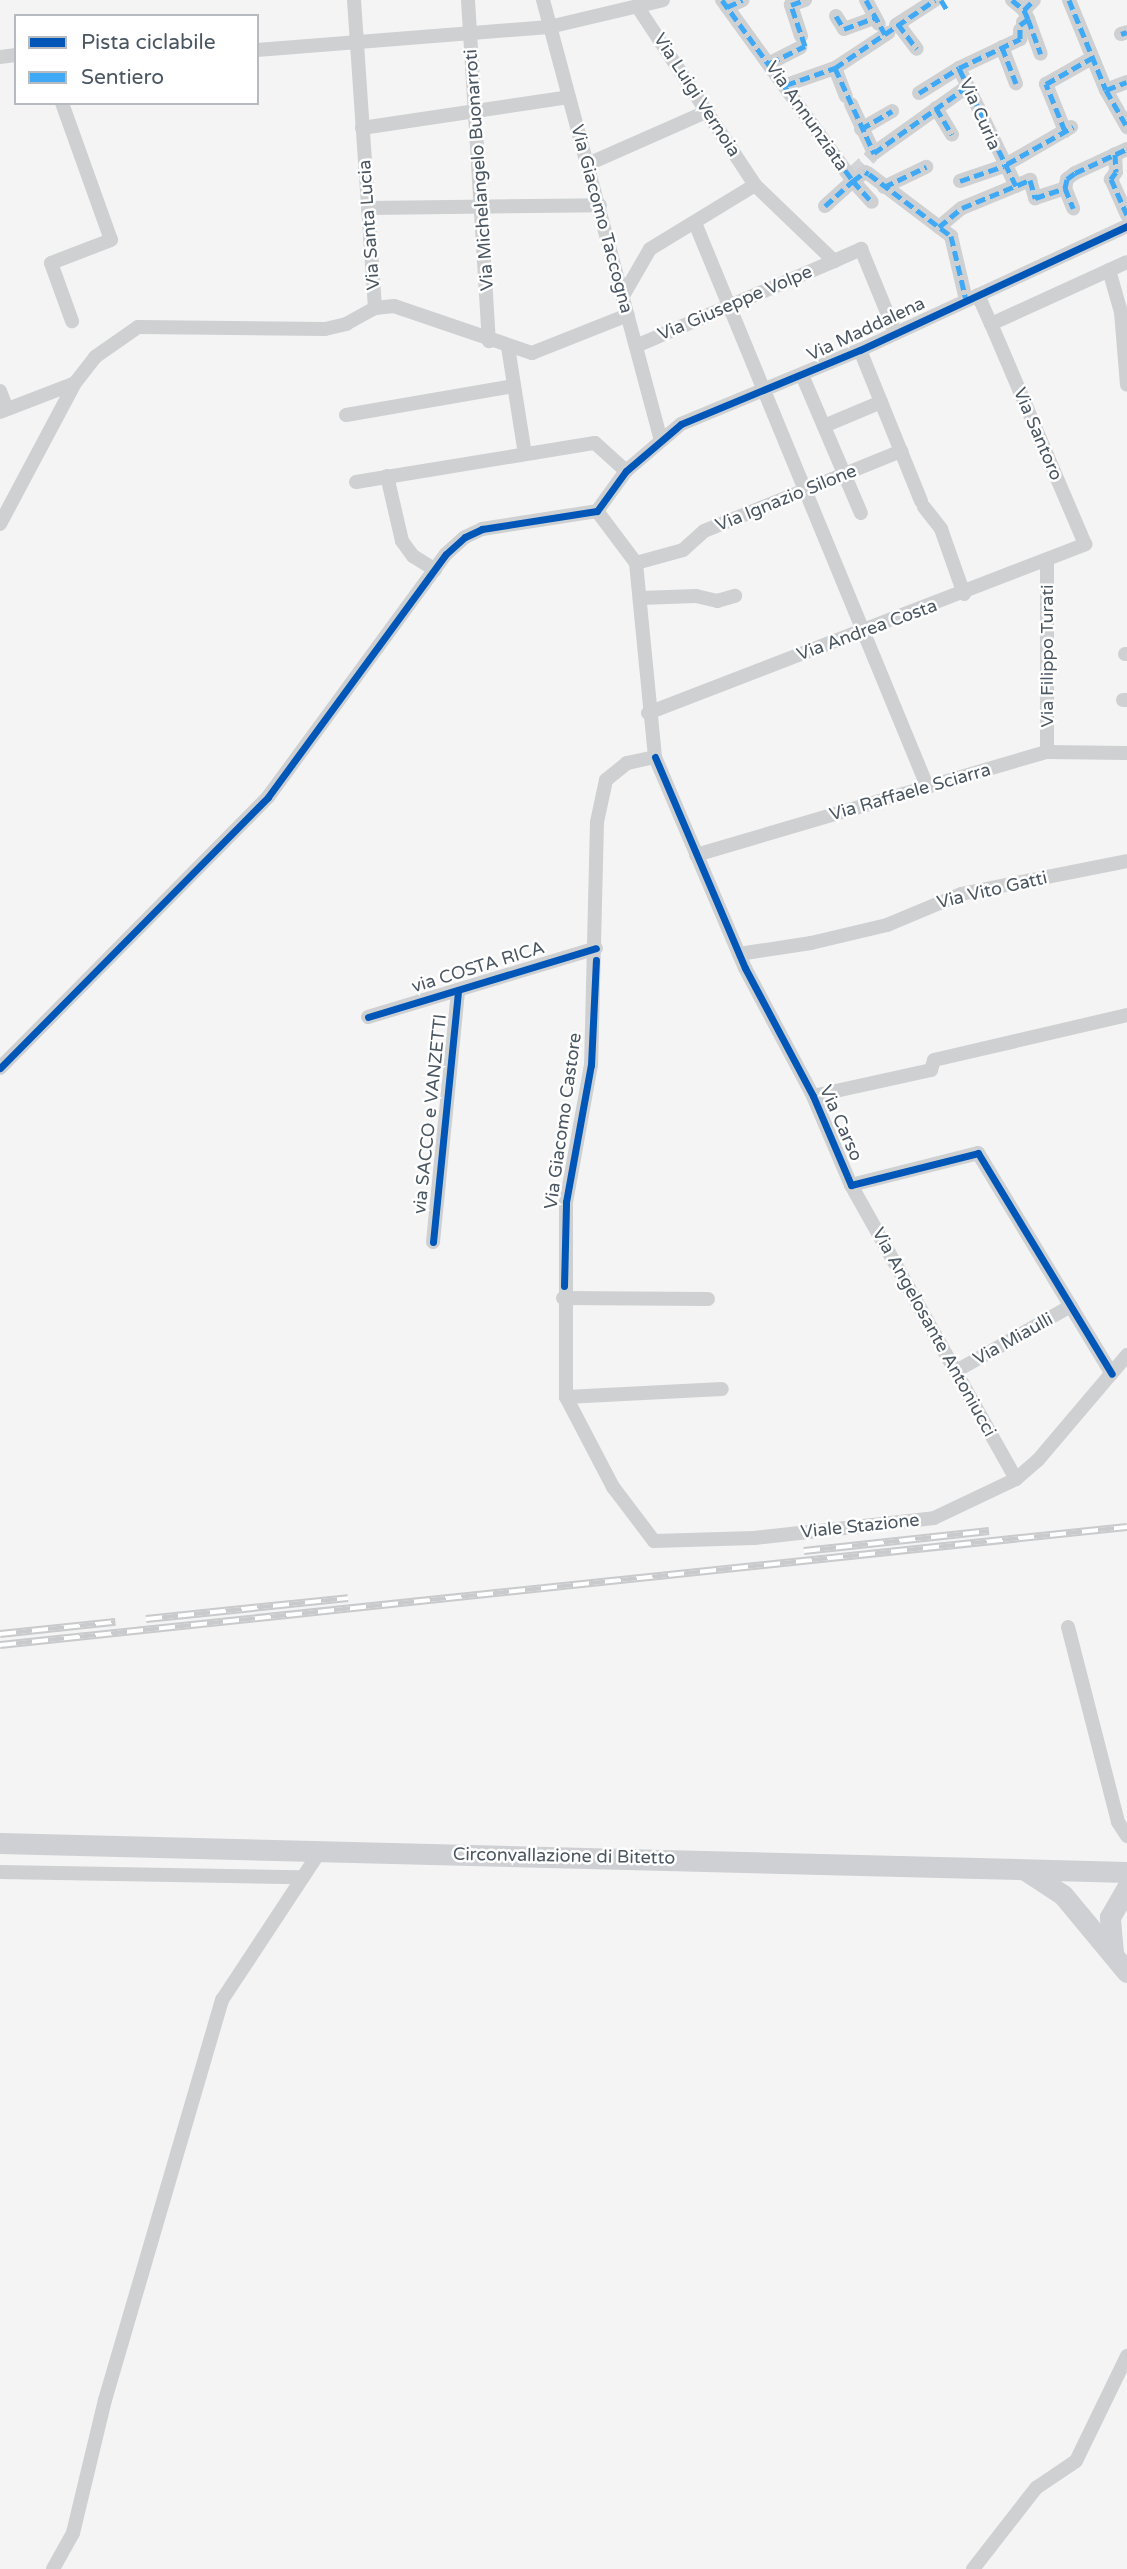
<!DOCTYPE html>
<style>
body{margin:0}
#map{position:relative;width:1127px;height:2569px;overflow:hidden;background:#f4f4f4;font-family:"Varela Round",sans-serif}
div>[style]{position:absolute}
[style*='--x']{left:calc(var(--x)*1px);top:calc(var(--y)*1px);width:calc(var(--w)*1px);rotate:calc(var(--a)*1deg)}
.street-tunnel>*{height:14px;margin-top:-7px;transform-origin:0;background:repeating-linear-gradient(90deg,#d2d4d7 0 14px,transparent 0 21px)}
.street>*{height:14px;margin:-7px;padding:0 7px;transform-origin:7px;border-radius:7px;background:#ced0d2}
.secondary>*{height:21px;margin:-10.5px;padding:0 10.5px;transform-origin:10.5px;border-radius:10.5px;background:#ced0d4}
.rail>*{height:8px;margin-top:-4px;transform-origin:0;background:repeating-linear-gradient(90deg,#fff 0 16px,#c9cacc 0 32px);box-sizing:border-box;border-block:2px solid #c9cacc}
.quiet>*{height:5px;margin-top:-2.5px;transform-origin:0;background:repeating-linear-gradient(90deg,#3fa9f5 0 10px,transparent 0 15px)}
.cycleway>*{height:7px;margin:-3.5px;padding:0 3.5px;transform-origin:3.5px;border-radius:3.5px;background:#0057b8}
span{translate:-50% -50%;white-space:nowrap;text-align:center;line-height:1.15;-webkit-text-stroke:5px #fff;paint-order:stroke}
.street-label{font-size:18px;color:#4a5661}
.legend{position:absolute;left:14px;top:14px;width:245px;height:91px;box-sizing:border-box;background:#fff;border:2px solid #b7bbc0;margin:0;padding:9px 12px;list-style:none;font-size:21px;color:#4a5661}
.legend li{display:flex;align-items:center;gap:14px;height:35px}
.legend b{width:35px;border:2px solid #b7bbc0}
</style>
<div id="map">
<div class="street-tunnel">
<i style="--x:853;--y:173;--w:26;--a:-43"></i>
</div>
<div class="street">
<i style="--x:354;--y:0;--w:309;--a:86.1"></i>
<i style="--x:468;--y:0;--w:342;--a:86.5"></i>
<i style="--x:543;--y:0;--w:453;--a:75"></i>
<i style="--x:722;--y:0;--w:223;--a:54.1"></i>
<i style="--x:853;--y:181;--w:15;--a:-37"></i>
<i style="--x:865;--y:172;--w:4;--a:27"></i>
<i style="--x:869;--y:174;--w:103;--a:37.1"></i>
<i style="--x:951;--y:236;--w:66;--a:76.8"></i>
<i style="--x:866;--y:0;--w:27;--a:62"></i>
<i style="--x:1012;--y:0;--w:16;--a:40"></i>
<i style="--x:1069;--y:0;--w:97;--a:67.7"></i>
<i style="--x:1106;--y:90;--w:43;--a:60.4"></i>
<i style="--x:637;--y:6;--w:214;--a:56.6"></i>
<i style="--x:755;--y:185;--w:110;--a:43.9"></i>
<i style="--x:834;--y:261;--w:30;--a:-24"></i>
<i style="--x:861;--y:249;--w:90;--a:67.7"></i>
<i style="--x:727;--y:7;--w:17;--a:-24"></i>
<i style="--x:836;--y:16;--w:15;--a:58"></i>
<i style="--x:844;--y:29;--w:33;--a:-20"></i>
<i style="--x:1028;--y:19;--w:37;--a:70"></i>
<i style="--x:1023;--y:22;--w:6;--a:-31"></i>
<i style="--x:1028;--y:19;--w:10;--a:-114"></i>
<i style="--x:1024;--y:10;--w:14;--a:-45"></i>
<i style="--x:898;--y:24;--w:31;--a:53"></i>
<i style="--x:896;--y:25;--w:46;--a:-32.7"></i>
<i style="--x:1121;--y:34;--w:6;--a:-18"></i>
<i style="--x:801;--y:36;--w:33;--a:-108"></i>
<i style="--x:791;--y:5;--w:15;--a:-20"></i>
<i style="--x:1002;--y:47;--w:39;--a:69"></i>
<i style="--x:257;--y:50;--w:293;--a:-4.5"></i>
<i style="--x:549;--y:27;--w:117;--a:-13.3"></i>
<i style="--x:0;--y:57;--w:16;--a:-7"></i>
<i style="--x:770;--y:63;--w:34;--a:-27"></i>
<i style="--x:835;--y:68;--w:30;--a:69"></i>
<i style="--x:786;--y:85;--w:52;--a:-19.1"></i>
<i style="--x:835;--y:68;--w:64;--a:-33.4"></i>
<i style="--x:1106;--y:90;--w:22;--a:-21"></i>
<i style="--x:919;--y:93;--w:47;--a:-32"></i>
<i style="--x:62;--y:103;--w:145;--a:70.3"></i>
<i style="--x:111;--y:240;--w:64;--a:159"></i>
<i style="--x:51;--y:263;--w:62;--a:70.1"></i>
<i style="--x:851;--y:104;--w:54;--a:64.9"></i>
<i style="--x:874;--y:153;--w:112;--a:-35.5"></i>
<i style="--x:936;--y:108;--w:31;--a:59"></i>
<i style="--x:362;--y:128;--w:209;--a:-8.5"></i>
<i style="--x:861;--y:129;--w:36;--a:-30"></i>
<i style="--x:1065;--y:131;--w:51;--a:-112"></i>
<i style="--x:1046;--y:84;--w:53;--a:-29.5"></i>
<i style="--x:1115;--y:154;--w:18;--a:87"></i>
<i style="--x:1116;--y:172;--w:9;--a:126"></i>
<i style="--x:1111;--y:179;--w:39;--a:66"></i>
<i style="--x:588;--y:164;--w:131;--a:-23.8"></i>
<i style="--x:1007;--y:164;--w:74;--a:-30"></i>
<i style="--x:960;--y:181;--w:46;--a:-18.8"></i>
<i style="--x:1016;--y:186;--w:131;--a:-115.8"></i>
<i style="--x:959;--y:68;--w:68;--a:-25.4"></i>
<i style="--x:1020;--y:39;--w:9;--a:-90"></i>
<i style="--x:884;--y:187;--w:47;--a:-25.5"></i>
<i style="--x:1065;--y:188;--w:22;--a:68"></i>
<i style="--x:825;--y:206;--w:38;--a:-42"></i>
<i style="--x:853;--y:181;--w:28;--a:48"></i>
<i style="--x:368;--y:208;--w:232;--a:-0.7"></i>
<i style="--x:695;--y:223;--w:609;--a:67.6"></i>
<i style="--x:939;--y:227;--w:30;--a:-40"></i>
<i style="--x:962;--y:208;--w:74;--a:-22.4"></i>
<i style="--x:1030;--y:180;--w:19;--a:74"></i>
<i style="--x:1035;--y:198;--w:32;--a:-18"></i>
<i style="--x:1065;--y:188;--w:9;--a:-77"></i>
<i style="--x:1067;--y:179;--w:10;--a:-37"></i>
<i style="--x:1075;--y:173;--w:57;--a:-24.8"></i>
<i style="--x:1109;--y:270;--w:44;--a:74.1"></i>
<i style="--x:1121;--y:312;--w:73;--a:85.3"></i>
<i style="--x:624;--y:294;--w:52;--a:-60"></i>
<i style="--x:650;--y:249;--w:123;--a:-31.4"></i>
<i style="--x:978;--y:295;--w:32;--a:66"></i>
<i style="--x:991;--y:324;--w:149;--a:-24.5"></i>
<i style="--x:636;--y:346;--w:215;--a:-23.2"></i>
<i style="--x:508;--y:347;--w:108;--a:81"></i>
<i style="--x:860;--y:350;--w:163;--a:68"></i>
<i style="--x:802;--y:375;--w:150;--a:66.9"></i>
<i style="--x:0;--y:391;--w:19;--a:69"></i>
<i style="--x:0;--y:412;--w:80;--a:-21.1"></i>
<i style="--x:346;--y:415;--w:170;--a:-9.8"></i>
<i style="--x:824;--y:426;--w:62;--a:-22.8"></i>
<i style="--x:387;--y:476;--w:67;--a:77"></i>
<i style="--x:402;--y:541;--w:19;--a:54"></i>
<i style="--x:413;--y:556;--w:26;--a:32"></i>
<i style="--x:356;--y:482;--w:242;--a:-9.3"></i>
<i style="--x:595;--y:443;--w:42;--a:42.1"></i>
<i style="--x:924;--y:507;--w:28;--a:52"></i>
<i style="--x:941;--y:529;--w:69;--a:70.5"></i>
<i style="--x:597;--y:511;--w:65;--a:53.1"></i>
<i style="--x:636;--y:563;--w:195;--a:84.4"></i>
<i style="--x:655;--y:757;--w:29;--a:168"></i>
<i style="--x:627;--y:763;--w:27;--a:141"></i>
<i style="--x:606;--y:780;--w:43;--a:102.1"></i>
<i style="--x:597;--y:822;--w:243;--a:91.4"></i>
<i style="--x:591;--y:1065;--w:139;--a:100.3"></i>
<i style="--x:566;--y:1202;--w:195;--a:90"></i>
<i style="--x:566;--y:1397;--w:102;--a:62.4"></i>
<i style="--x:613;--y:1487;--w:68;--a:52.8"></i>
<i style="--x:654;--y:1541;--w:100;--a:-1.7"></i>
<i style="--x:754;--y:1538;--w:181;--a:-6.3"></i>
<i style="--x:934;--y:1518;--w:91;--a:-25.4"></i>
<i style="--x:1016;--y:1479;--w:29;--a:-41"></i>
<i style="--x:1038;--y:1460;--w:138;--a:-49.7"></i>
<i style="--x:0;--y:524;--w:160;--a:-62"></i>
<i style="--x:75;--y:383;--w:33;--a:-52"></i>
<i style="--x:95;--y:357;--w:52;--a:-34.9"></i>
<i style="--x:138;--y:327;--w:187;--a:0.6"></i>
<i style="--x:325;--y:329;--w:22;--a:-13"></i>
<i style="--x:346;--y:324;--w:33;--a:-29"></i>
<i style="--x:375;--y:308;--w:19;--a:-6"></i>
<i style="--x:394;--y:306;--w:146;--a:18.8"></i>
<i style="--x:532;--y:353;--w:103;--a:-21.6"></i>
<i style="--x:636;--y:563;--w:49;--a:-15.5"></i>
<i style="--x:683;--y:550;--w:28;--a:-42"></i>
<i style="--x:704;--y:531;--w:213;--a:-22.1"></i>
<i style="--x:640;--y:598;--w:56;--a:-2"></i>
<i style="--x:696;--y:596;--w:22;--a:13"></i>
<i style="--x:717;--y:601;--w:19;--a:-16"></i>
<i style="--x:1125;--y:654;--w:2;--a:0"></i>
<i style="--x:1123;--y:700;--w:4;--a:0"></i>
<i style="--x:648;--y:713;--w:469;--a:-21.1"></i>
<i style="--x:1085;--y:544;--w:239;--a:-113.1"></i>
<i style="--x:1047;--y:752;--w:192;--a:-90"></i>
<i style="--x:655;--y:757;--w:229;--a:66.9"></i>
<i style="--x:745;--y:968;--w:145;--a:62"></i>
<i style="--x:813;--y:1096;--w:97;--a:66.9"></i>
<i style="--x:851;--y:1185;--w:131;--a:-14.1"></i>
<i style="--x:978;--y:1153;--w:258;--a:58.8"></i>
<i style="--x:696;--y:855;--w:366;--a:-16.4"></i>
<i style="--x:1047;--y:752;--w:80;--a:0.7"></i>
<i style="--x:739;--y:954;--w:73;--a:-8.7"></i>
<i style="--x:811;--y:943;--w:78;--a:-13.3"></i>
<i style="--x:887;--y:925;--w:80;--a:-22.7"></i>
<i style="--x:961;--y:894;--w:169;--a:-11.2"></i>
<i style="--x:368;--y:1017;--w:238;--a:-16.8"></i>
<i style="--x:0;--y:1068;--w:381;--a:-45.3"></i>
<i style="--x:268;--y:797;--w:301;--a:-53.8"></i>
<i style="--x:446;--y:554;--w:25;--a:-42"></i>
<i style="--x:465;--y:537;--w:19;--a:-25"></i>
<i style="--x:482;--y:529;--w:116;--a:-8.9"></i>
<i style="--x:597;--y:511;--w:49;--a:-54.1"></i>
<i style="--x:626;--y:471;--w:72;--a:-40.5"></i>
<i style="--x:681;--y:424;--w:194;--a:-22.5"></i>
<i style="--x:860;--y:350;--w:294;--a:-24.9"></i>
<i style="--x:813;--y:1096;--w:121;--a:-12.4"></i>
<i style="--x:931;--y:1070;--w:10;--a:-73"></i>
<i style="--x:934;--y:1060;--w:198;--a:-13.1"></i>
<i style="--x:851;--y:1185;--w:337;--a:60.7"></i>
<i style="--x:433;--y:1242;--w:253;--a:-84.3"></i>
<i style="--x:563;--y:1298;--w:145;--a:0.4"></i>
<i style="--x:956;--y:1371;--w:132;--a:-29.5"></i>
<i style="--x:566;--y:1397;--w:156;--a:-2.9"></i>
<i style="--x:1068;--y:1627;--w:201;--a:75.6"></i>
<i style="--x:1118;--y:1822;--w:17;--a:57"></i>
<i style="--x:0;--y:1872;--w:300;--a:1"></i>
<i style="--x:53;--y:2569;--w:41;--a:-60.9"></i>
<i style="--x:73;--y:2533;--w:137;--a:-76.5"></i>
<i style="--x:105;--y:2400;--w:417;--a:-73.7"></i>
<i style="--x:222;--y:2000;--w:180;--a:-56.6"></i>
<i style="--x:973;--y:2569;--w:103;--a:-52.1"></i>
<i style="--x:1036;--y:2488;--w:48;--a:-34"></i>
<i style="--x:1076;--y:2461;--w:117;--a:-64.1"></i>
</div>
<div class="secondary">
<i style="--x:0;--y:1843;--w:1127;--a:1.47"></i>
<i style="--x:1025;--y:1870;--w:45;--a:33.3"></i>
<i style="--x:1063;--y:1895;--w:100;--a:50.3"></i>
<i style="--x:1113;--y:1953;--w:36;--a:-95"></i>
<i style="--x:1110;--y:1917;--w:34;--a:-60"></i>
</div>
<div class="rail">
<i style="--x:804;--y:1551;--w:186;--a:-6.2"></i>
<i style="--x:146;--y:1619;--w:203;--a:-5.9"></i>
<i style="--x:0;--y:1634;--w:116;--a:-6"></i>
<i style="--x:0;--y:1645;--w:1133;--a:-5.98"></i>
</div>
<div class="quiet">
<i style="--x:722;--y:0;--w:223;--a:54.1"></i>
<i style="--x:853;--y:181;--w:15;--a:-37"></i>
<i style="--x:865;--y:172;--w:4;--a:27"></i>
<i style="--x:869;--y:174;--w:103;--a:37.1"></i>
<i style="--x:951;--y:236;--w:66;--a:76.8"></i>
<i style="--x:866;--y:0;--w:39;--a:61"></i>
<i style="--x:941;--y:0;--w:12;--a:59"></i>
<i style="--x:1012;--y:0;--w:16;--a:40"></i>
<i style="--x:1069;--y:0;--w:97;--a:67.7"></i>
<i style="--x:1106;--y:90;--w:43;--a:60.4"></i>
<i style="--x:727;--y:7;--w:17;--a:-24"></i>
<i style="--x:836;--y:16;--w:15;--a:58"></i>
<i style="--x:844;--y:29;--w:33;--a:-20"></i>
<i style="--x:1028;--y:19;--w:37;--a:70"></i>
<i style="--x:898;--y:24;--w:31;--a:53"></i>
<i style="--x:1121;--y:34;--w:6;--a:-18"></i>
<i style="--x:1002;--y:47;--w:39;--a:69"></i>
<i style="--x:770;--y:63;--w:39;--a:-26"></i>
<i style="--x:805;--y:46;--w:43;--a:-108.9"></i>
<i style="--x:791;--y:5;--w:15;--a:-20"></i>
<i style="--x:835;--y:68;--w:94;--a:65.4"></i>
<i style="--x:874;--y:153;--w:112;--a:-35.5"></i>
<i style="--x:786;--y:85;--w:52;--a:-19.1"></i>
<i style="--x:835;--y:68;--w:121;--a:-34.2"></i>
<i style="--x:1106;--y:90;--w:22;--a:-21"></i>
<i style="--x:919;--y:93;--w:47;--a:-32"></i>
<i style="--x:936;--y:108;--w:31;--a:59"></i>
<i style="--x:861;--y:129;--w:36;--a:-30"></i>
<i style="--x:1065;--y:131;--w:51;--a:-112"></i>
<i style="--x:1046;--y:84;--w:53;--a:-29.5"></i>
<i style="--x:1115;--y:154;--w:18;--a:87"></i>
<i style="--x:1116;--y:172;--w:9;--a:126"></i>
<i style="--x:1111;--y:179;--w:39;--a:66"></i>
<i style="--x:1007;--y:164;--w:76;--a:-29.3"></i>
<i style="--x:960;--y:181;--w:46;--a:-18.8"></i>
<i style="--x:1016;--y:186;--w:131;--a:-115.8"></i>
<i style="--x:959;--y:68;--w:68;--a:-25.4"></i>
<i style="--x:1020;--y:39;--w:14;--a:-90"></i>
<i style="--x:1020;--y:25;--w:10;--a:-37"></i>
<i style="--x:1028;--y:19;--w:10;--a:-114"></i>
<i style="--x:1024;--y:10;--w:14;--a:-45"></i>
<i style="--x:884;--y:187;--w:47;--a:-25.5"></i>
<i style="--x:1065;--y:188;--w:22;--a:68"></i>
<i style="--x:825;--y:206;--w:38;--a:-42"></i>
<i style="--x:853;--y:181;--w:28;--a:48"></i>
<i style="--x:939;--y:227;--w:30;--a:-40"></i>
<i style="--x:962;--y:208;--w:74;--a:-22.4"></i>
<i style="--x:1030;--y:180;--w:19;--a:74"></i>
<i style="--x:1035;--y:198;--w:32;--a:-18"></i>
<i style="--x:1065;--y:188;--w:9;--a:-77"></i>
<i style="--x:1067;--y:179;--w:10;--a:-37"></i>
<i style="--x:1075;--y:173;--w:57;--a:-24.8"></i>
</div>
<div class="cycleway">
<i style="--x:655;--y:757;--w:229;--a:66.9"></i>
<i style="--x:745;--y:968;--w:145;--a:62"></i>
<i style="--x:813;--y:1096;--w:97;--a:66.9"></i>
<i style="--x:851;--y:1185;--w:131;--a:-14.1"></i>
<i style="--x:978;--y:1153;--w:258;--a:58.8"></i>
<i style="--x:368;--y:1017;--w:238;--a:-16.8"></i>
<i style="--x:0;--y:1068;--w:381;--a:-45.3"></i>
<i style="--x:268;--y:797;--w:301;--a:-53.8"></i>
<i style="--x:446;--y:554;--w:25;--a:-42"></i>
<i style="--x:465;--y:537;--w:19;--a:-25"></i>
<i style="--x:482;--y:529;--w:116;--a:-8.9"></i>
<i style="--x:597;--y:511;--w:49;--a:-54.1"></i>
<i style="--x:626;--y:471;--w:72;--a:-40.5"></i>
<i style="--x:681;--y:424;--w:194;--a:-22.5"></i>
<i style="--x:860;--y:350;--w:294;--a:-24.9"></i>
<i style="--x:433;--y:1242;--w:253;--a:-84.3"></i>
<i style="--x:564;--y:1286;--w:84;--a:-88.6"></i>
<i style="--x:566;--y:1202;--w:139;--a:-79.7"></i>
<i style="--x:591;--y:1065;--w:105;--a:-87.3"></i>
</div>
<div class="street-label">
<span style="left:697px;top:95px;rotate:57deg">Via Luigi Vernoia</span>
<span style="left:980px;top:114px;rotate:66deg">Via Curia</span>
<span style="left:807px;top:116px;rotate:55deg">Via Annunziata</span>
<span style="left:479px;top:170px;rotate:-94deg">Via Michelangelo Buonarroti</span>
<span style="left:602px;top:219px;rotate:75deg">Via Giacomo Taccogna</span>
<span style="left:369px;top:225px;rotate:-94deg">Via Santa Lucia</span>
<span style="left:735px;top:303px;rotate:-23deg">Via Giuseppe Volpe</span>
<span style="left:866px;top:329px;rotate:-25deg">Via Maddalena</span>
<span style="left:1038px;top:434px;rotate:67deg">Via Santoro</span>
<span style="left:786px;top:498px;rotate:-22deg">Via Ignazio Silone</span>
<span style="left:867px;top:630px;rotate:-20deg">Via Andrea Costa</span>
<span style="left:1047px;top:656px;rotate:-90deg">Via Filippo Turati</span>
<span style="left:910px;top:792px;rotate:-16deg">Via Raffaele Sciarra</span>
<span style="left:992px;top:890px;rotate:-13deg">Via Vito Gatti</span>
<span style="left:478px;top:967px;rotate:-17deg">via COSTA RICA</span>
<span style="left:430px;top:1114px;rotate:-84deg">via SACCO e VANZETTI</span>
<span style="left:563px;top:1121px;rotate:-82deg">Via Giacomo Castore</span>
<span style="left:841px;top:1123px;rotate:66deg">Via Carso</span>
<span style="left:934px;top:1332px;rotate:61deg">Via Angelosante Antoniucci</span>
<span style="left:1013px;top:1339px;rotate:-29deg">Via Miaulli</span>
<span style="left:860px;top:1526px;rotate:-6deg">Viale Stazione</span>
<span style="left:564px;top:1856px;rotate:1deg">Circonvallazione di Bitetto</span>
</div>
<ul class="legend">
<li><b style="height:9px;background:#0057b8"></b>Pista ciclabile</li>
<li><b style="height:9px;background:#3fa9f5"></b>Sentiero</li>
</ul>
</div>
